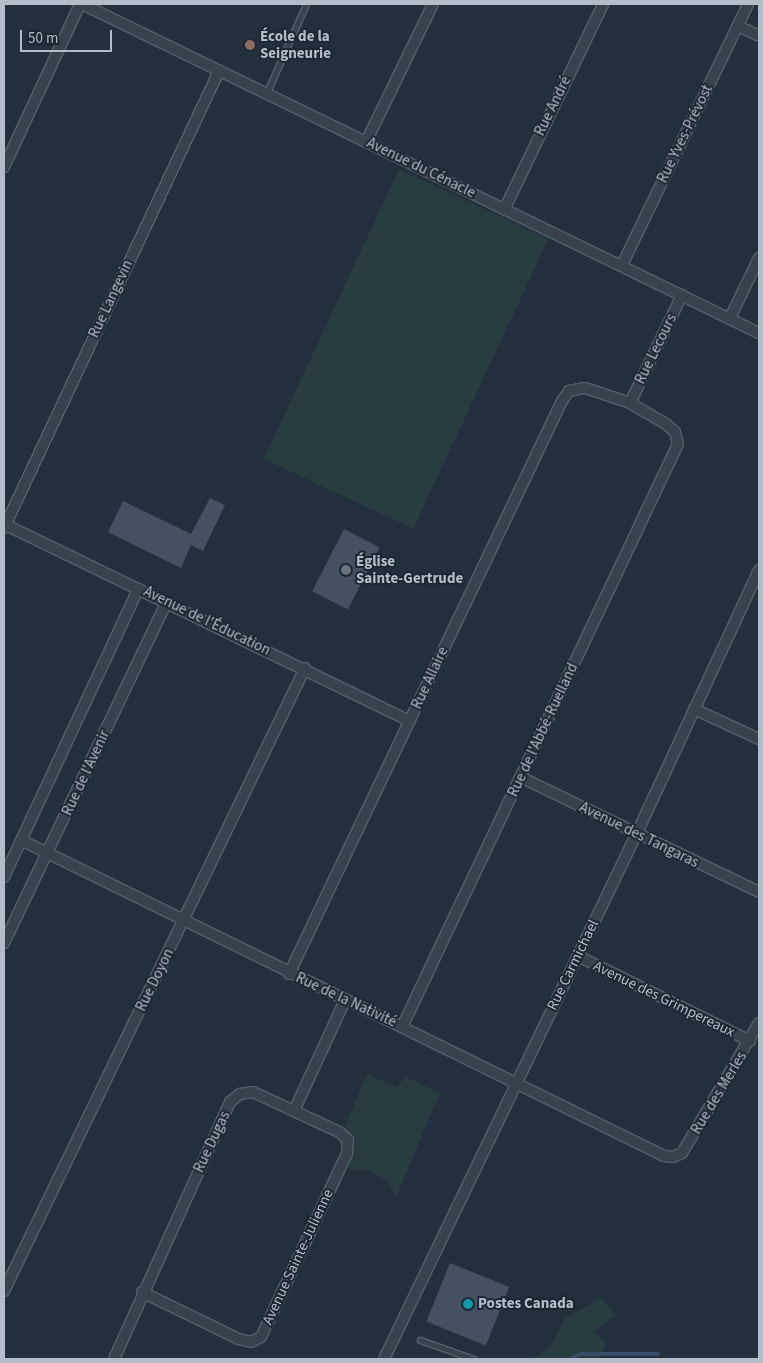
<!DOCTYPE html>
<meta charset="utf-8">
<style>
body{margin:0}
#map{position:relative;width:763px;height:1363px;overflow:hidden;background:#242f3e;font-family:"Source Sans 3",sans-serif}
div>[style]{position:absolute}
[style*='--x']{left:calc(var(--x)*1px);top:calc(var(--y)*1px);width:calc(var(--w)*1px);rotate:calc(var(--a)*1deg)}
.green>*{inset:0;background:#263c3f;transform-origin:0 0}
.stream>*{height:4px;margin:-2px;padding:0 2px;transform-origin:2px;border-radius:2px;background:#394c67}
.building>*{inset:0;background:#455162;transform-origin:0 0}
.roads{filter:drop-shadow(1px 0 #565f6c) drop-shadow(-1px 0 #565f6c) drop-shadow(0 1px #565f6c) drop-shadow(0 -1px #565f6c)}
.service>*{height:5px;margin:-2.5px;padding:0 2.5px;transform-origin:2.5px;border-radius:2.5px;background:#38414e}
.minor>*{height:10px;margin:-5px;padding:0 5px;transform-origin:5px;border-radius:5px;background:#38414e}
.dots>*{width:14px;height:14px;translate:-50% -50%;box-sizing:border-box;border:2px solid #1d2633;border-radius:50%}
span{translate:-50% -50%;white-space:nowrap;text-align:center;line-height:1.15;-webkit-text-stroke:4px #1d2633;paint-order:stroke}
.poi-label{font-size:15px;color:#b4bcc9;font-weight:700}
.left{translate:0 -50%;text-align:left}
.street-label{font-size:15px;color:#b4bcc9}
.frame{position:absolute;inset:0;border:5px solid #b4bcc9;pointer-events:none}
.scale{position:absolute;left:20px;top:30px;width:92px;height:22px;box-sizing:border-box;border:2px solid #b4bcc9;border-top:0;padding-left:6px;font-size:15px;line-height:18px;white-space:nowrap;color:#b4bcc9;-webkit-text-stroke:4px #1d2633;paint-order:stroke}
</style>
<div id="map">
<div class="green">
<i style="left:399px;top:169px;width:165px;height:320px;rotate:25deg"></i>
<i style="clip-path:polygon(367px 1074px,397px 1087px,405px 1077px,440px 1093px,396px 1197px,386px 1180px,369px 1170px,349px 1171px,345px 1126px)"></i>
<i style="clip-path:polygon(602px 1298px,616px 1315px,594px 1331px,606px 1343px,599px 1359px,530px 1359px,549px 1349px,565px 1318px)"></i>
</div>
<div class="stream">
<i style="--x:569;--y:1359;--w:13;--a:-23"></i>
<i style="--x:581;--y:1354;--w:77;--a:0"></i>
</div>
<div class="building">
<i style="clip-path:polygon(210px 498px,225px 505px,203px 551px,191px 545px,181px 568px,108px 532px,123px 501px,191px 534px)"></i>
<i style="left:344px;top:529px;width:40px;height:70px;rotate:27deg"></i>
<i style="left:450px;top:1263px;width:64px;height:63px;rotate:22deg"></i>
</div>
<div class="roads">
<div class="service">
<i style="--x:266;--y:94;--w:98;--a:-66"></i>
<i style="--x:420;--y:1340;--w:57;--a:19.4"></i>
</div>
<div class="minor">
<i style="--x:82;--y:4;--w:753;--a:25.92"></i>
<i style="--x:738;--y:26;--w:23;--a:25"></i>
<i style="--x:366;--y:142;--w:153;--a:-64.1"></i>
<i style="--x:4;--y:167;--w:180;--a:-65"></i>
<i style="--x:505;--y:208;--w:226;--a:-64.3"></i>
<i style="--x:622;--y:265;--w:290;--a:-64.2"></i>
<i style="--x:730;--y:318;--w:67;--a:-64.2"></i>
<i style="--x:630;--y:403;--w:120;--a:-64.3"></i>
<i style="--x:4;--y:524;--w:451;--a:25.9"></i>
<i style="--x:4;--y:528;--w:505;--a:-64.8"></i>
<i style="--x:694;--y:709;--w:72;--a:24.8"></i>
<i style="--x:520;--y:777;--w:265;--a:25.7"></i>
<i style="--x:21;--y:840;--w:716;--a:26.17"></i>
<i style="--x:664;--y:1156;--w:9;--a:6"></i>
<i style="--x:673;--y:1157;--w:10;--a:-24"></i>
<i style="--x:682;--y:1153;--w:151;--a:-59.4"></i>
<i style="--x:4;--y:877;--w:318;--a:-65"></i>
<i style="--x:4;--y:943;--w:377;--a:-64.5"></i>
<i style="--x:578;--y:956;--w:192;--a:26.3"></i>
<i style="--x:289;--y:974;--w:635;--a:-64.53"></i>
<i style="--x:562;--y:401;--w:12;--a:-55"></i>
<i style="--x:569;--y:391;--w:16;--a:-11"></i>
<i style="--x:585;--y:388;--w:47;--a:18.4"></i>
<i style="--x:630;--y:403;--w:42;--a:30.3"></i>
<i style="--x:666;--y:424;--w:12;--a:42"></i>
<i style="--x:675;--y:432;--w:12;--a:76"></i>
<i style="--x:678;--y:444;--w:645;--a:115.33"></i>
<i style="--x:4;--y:1291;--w:692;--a:-64.21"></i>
<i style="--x:142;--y:1292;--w:108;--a:25.9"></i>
<i style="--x:239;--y:1339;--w:12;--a:14"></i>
<i style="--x:251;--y:1342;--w:11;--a:-27"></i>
<i style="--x:261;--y:1337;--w:203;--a:-64.9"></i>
<i style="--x:347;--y:1153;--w:13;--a:-86"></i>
<i style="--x:348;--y:1140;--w:12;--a:-138"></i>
<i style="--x:339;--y:1132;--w:50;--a:-155"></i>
<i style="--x:114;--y:1359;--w:282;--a:-65.7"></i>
<i style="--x:230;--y:1102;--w:13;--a:-39"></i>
<i style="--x:240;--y:1094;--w:13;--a:-9"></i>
<i style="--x:253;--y:1092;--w:45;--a:24.9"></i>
<i style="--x:294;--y:1111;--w:122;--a:-65.3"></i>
<i style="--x:384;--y:1359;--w:581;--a:-64.32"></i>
<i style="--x:636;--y:835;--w:292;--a:-65.1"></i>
</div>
</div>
<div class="dots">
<i style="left:250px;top:45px;background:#8d6e63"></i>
<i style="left:346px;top:570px;background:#6b7280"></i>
<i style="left:468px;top:1304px;background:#0f9aa8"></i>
</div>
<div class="poi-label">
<span class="left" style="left:260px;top:45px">École de la<br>Seigneurie</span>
<span class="left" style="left:356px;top:570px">Église<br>Sainte-Gertrude</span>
<span class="left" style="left:478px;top:1304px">Postes Canada</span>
</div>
<div class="street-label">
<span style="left:553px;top:106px;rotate:-64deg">Rue André</span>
<span style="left:685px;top:134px;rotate:-64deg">Rue Yves-Prévost</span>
<span style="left:421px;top:168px;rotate:26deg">Avenue du Cénacle</span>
<span style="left:111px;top:299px;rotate:-65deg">Rue Langevin</span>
<span style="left:656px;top:349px;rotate:-64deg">Rue Lecours</span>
<span style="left:207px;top:621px;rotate:26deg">Avenue de l'Éducation</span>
<span style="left:430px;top:678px;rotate:-65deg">Rue Allaire</span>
<span style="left:543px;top:730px;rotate:-65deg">Rue de l'Abbé-Ruelland</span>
<span style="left:86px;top:773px;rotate:-65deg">Rue de l'Avenir</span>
<span style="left:639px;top:835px;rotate:26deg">Avenue des Tangaras</span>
<span style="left:573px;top:965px;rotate:-64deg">Rue Carmichael</span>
<span style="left:155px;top:980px;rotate:-64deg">Rue Doyon</span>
<span style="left:664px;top:999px;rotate:26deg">Avenue des Grimpereaux</span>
<span style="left:346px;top:1000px;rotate:25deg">Rue de la Nativité</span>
<span style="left:719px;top:1093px;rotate:-59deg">Rue des Merles</span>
<span style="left:212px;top:1142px;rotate:-65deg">Rue Dugas</span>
<span style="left:298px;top:1257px;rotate:-65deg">Avenue Sainte-Julienne</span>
</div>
<div class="frame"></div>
<div class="scale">50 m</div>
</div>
